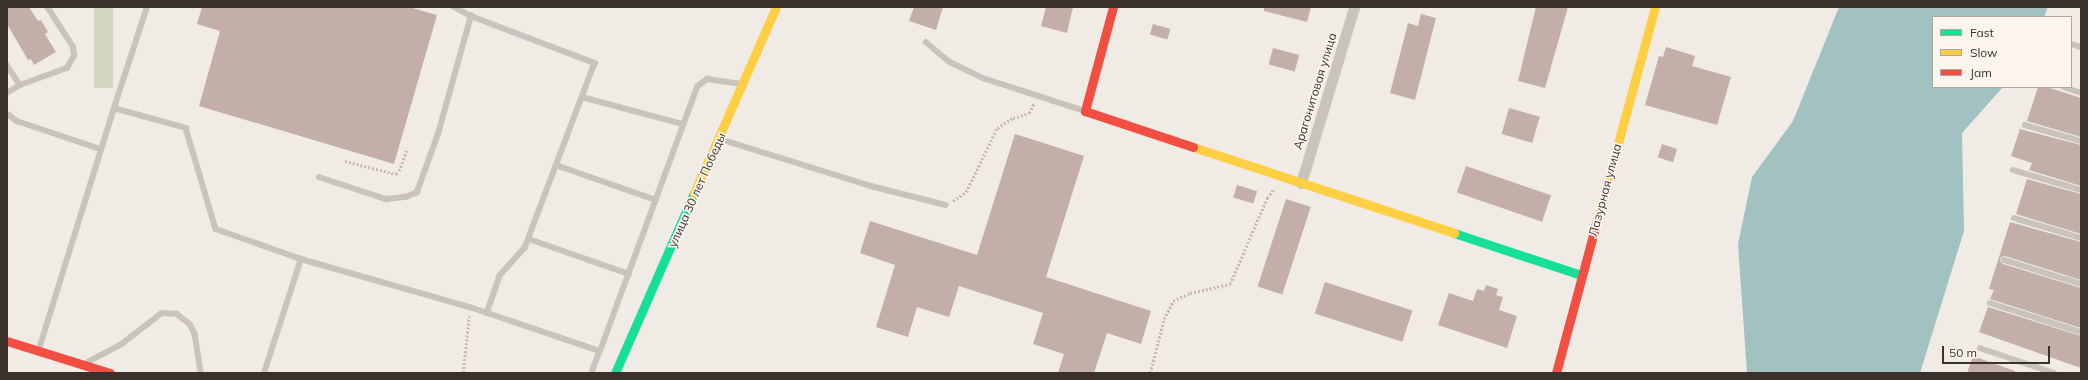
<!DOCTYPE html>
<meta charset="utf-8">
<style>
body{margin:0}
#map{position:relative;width:2088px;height:380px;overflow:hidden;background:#f0ebe5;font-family:Mulish,sans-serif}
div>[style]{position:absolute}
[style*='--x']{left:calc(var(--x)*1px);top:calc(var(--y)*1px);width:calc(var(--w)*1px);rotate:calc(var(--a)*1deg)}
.green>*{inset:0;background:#d1d6bf;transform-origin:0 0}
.water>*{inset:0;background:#a1c2c1}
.building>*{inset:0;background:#c3afa7;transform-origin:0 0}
.path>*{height:2.5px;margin-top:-1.25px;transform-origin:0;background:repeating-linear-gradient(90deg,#c2bbb6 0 2px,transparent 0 4px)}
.lane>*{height:5.5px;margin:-2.75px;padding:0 2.75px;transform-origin:2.75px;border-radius:2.75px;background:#c9c3be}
.street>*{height:11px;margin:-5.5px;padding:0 5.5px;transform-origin:5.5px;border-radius:5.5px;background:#c9c3be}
.fast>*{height:9px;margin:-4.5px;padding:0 4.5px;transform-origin:4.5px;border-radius:4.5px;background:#16e098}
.slow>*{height:9px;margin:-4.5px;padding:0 4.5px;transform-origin:4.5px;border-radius:4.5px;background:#ffcf43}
.jam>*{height:9px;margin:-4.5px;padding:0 4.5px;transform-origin:4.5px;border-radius:4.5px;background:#f24e42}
span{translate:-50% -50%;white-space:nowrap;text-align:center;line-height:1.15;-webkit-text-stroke:3.5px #fbf5ee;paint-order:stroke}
.street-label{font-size:12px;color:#3b302b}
.frame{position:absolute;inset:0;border:8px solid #3b302b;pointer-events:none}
.legend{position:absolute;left:1932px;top:16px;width:140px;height:72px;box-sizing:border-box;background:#fbf5ee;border:1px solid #aea6a0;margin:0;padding:5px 7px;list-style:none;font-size:12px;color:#3b302b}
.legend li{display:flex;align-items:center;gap:8px;height:20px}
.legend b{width:20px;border:1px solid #aea6a0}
.scale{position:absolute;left:1942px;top:346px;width:108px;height:18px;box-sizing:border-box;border:2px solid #3b302b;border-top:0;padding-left:5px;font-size:12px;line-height:14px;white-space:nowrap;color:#3b302b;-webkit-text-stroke:3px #fbf5ee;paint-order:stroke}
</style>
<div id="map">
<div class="green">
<i style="left:94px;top:7px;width:19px;height:81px"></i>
</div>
<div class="water">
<i style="clip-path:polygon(1839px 7px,2048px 7px,2044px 17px,1933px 17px,1933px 87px,2003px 87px,1962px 133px,1964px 231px,1920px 373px,1747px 373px,1738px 244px,1752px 177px,1793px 121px)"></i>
</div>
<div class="building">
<i style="clip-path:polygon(7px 7px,29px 7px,38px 21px,41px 20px,48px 32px,45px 34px,56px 52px,34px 65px,31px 59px,28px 60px,7px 24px)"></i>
<i style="clip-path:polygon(202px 7px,409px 7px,437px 15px,394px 164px,199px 106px,220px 31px,197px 24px)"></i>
<i style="clip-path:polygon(914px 7px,943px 7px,936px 30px,909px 21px)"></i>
<i style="clip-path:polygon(1046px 7px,1073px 7px,1067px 33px,1041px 26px)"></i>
<i style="clip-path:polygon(1264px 7px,1311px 7px,1307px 22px,1264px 11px)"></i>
<i style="clip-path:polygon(1536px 7px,1568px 7px,1545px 88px,1518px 81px)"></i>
<i style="clip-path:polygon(1421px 14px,1436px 18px,1415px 100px,1390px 93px,1408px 23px,1418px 26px)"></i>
<i style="left:1153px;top:24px;width:18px;height:11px;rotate:16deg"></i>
<i style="clip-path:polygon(1666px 47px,1695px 56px,1692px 66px,1731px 77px,1717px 125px,1645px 105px,1659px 56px,1663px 57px)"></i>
<i style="left:1273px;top:48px;width:27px;height:17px;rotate:15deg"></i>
<i style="clip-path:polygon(2038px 87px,2047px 87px,2081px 98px,2081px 137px,2027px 121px)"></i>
<i style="left:1509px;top:108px;width:32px;height:27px;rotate:16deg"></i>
<i style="clip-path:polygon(2020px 129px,2081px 145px,2081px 186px,2029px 170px,2032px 163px,2011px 156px)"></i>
<i style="clip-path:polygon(1015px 134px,1084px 156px,1046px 277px,1151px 311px,1141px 344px,1107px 333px,1094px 373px,1058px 373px,1064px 354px,1033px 344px,1043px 313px,959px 286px,949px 317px,917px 307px,908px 337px,876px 327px,895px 265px,860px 253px,870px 221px,977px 255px)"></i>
<i style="left:1662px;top:144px;width:16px;height:14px;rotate:18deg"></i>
<i style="left:1466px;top:166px;width:90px;height:28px;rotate:19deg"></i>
<i style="clip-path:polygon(2027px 179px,2081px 194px,2081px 234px,2016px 214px)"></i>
<i style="left:1237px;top:185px;width:21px;height:13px;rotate:17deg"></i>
<i style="left:1286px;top:199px;width:26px;height:92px;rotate:18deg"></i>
<i style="clip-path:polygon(2010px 222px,2081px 242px,2081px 280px,2005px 256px,2001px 257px,2000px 261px,2003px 264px,2081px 288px,2081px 328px,1990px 299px,1994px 290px,1989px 289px)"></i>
<i style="left:1325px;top:282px;width:92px;height:33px;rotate:18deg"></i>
<i style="clip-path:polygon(1486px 285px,1498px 289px,1496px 295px,1503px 297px,1499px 310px,1517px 316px,1507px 348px,1438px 325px,1449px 293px,1473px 301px,1477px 289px,1484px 291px)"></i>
<i style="clip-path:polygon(1988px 307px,2081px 336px,2081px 368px,1979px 332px)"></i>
<i style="clip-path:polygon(1973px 356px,2015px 371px,2015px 373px,1967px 373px)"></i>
</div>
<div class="path">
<i style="--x:345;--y:161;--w:53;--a:14.3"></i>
<i style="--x:396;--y:174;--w:4;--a:-45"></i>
<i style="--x:399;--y:171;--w:23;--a:-70"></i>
<i style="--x:953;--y:201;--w:16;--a:-35"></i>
<i style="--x:966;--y:192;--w:71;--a:-64.2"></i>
<i style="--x:997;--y:128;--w:19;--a:-32"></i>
<i style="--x:1013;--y:118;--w:17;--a:-17"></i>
<i style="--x:1029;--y:113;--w:11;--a:-63"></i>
<i style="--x:463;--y:373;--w:57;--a:-84"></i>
<i style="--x:1150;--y:373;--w:56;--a:-75.5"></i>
<i style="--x:1164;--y:319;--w:20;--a:-63"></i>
<i style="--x:1173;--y:301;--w:19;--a:-25"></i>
<i style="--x:1190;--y:293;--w:41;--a:-12.7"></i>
<i style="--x:1230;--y:284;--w:94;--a:-66.7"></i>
<i style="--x:1267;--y:198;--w:11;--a:-52"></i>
</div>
<div class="lane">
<i style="--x:454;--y:7;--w:19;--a:28"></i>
<i style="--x:926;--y:42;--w:31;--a:40"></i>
<i style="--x:950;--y:62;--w:37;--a:26"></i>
<i style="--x:983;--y:78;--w:107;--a:17.9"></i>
<i style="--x:2071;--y:44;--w:10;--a:17"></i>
<i style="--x:7;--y:65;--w:24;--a:57"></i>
<i style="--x:2064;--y:87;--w:18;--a:19"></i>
<i style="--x:7;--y:93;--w:15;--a:-32"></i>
<i style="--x:20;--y:85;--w:50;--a:-19.9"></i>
<i style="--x:67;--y:68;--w:14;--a:-60"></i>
<i style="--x:74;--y:56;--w:9;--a:-96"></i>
<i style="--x:73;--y:47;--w:48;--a:-123"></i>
<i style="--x:582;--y:97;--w:105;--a:15"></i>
<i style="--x:114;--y:108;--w:106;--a:-71.9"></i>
<i style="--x:7;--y:116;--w:2;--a:-27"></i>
<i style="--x:9;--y:115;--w:10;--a:37"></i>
<i style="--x:17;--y:121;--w:88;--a:18.6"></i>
<i style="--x:2025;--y:125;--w:58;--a:15.9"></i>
<i style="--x:720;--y:139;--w:158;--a:17.3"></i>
<i style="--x:871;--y:186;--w:77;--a:14.2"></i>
<i style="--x:556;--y:165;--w:106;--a:19.3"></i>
<i style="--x:2013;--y:170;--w:71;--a:16.4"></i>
<i style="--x:319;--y:177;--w:71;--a:18.2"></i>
<i style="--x:386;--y:199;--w:20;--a:-6"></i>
<i style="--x:406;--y:197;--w:12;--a:-24"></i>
<i style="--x:417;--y:192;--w:62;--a:-70.1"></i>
<i style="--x:438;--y:134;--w:123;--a:-74.4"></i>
<i style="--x:471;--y:16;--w:133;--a:20.8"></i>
<i style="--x:595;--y:63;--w:198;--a:110.7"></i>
<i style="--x:525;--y:248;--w:38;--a:132"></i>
<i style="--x:500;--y:276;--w:39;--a:109"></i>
<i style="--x:2014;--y:218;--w:70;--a:16.6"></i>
<i style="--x:529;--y:239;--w:106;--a:19.3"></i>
<i style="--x:2004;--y:260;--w:81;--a:17.3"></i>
<i style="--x:1990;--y:303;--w:96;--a:17.7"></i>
<i style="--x:1980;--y:348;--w:78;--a:18.7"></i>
<i style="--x:39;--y:349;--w:252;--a:-72.7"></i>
<i style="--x:114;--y:108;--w:75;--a:15.5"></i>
<i style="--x:186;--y:128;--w:105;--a:73.5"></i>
<i style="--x:216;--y:229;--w:90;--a:19.4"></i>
<i style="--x:301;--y:259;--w:176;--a:15.9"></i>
<i style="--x:470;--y:307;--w:137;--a:18.7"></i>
<i style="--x:600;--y:351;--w:23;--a:110"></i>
<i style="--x:600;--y:351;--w:281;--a:-69.8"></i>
<i style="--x:697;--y:87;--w:13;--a:-39"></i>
<i style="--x:707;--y:79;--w:35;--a:8"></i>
<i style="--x:88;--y:362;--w:40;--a:-28"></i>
<i style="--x:123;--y:343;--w:49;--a:-37.6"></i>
<i style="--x:162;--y:313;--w:15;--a:4"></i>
<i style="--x:177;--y:314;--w:16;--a:38"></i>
<i style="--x:190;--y:324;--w:11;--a:63"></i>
<i style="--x:195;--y:334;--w:39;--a:81"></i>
<i style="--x:264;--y:373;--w:120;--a:-72"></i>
</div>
<div class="street">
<i style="--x:1301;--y:183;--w:184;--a:-73.2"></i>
</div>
<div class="fast">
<i style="--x:1454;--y:233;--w:134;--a:18.3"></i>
<i style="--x:615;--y:373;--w:197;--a:-66.3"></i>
</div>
<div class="slow">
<i style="--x:1193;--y:147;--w:275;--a:18.2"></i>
<i style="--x:694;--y:193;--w:203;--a:-66.2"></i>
<i style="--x:1596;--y:224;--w:225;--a:-74.8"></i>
</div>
<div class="jam">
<i style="--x:1113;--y:7;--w:108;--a:105.1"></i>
<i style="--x:1085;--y:111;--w:114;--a:18.4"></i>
<i style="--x:7;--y:341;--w:108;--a:17.3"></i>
<i style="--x:1556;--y:373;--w:154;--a:-75"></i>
</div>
<div class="street-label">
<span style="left:1315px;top:91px;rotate:-73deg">Арагонитовая улица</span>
<span style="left:697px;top:190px;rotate:-66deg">улица 30 лет Победы</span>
<span style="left:1605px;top:190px;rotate:-75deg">Лазурная улица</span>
</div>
<div class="frame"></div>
<ul class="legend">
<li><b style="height:5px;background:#16e098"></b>Fast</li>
<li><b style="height:5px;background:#ffcf43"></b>Slow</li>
<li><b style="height:5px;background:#f24e42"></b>Jam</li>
</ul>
<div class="scale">50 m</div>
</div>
